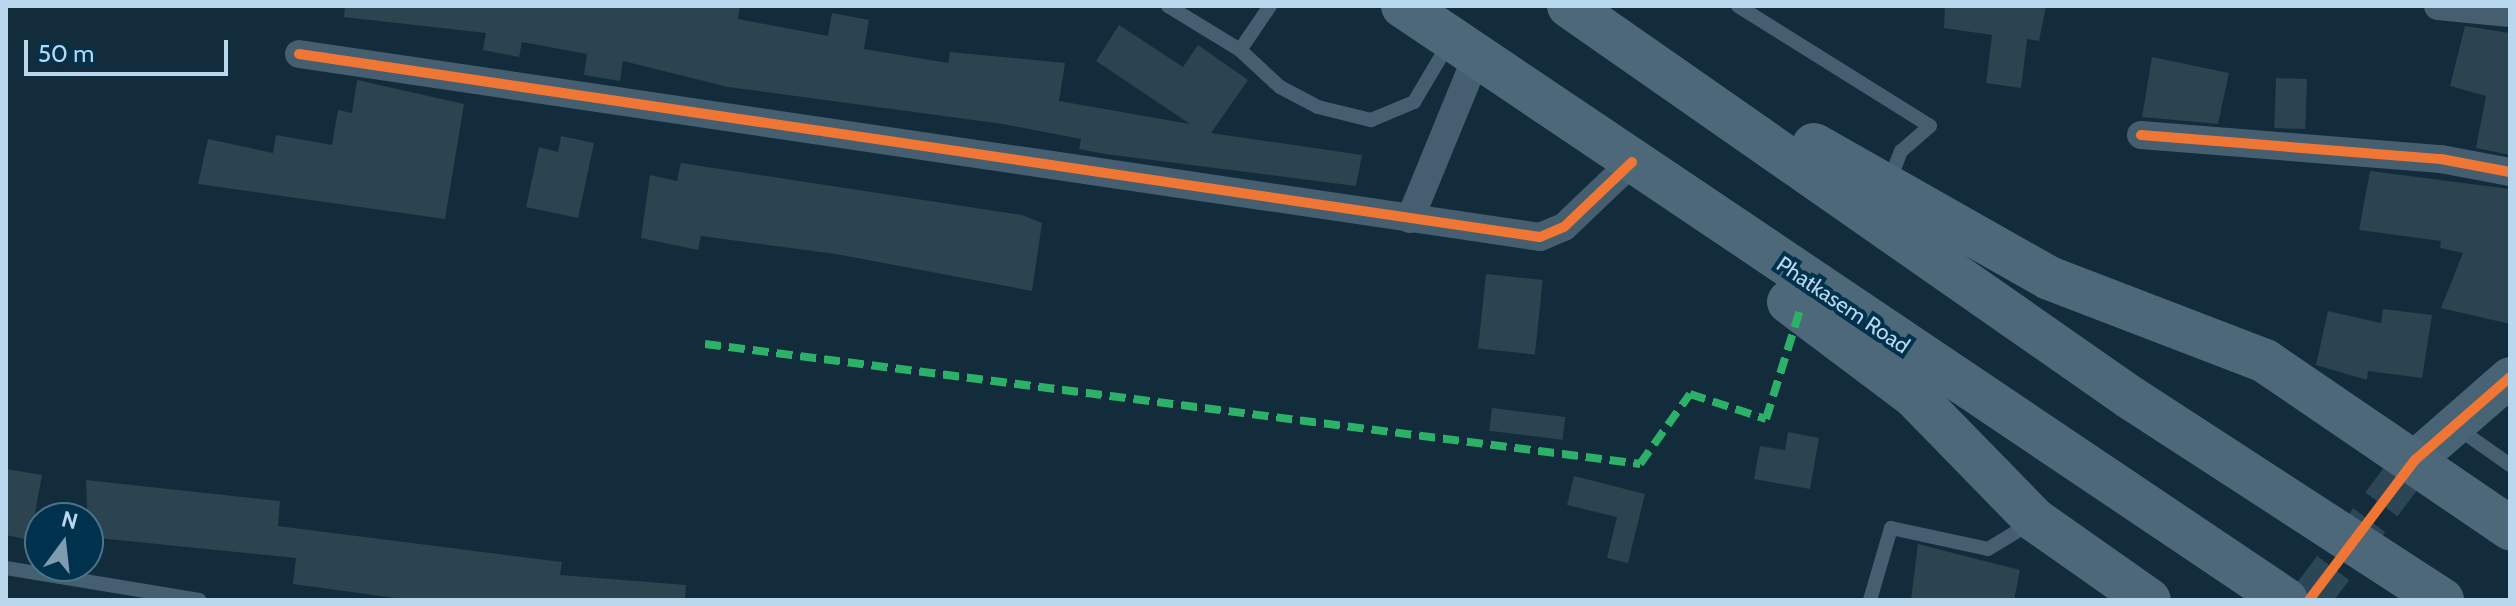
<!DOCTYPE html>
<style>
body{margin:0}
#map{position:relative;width:2516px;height:606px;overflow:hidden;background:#122c3c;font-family:Cabin,sans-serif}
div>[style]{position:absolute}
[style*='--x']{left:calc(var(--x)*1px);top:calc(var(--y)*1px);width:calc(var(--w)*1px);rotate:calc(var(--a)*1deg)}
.building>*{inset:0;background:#2b444f;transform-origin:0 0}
.secondary-tunnel>*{height:40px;margin-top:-20px;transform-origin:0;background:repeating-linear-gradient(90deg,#2b4657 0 40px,transparent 0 60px)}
.lane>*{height:14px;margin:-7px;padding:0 7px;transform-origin:7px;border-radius:7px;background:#465f70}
.street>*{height:28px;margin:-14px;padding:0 14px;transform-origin:14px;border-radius:14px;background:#465f70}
.secondary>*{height:40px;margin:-20px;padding:0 20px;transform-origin:20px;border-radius:20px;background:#486374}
.highway>*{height:44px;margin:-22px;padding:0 22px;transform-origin:22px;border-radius:22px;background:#4d6879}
.quiet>*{height:8px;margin-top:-4px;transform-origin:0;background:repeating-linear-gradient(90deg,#2db169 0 16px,transparent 0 24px)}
.cycleway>*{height:10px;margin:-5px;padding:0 5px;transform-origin:5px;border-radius:5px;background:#f07635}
span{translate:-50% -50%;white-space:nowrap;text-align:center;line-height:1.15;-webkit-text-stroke:8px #00314d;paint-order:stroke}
.street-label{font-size:22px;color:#b9d7ed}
.frame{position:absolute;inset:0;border:8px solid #b9d7ed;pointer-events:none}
.north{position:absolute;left:24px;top:502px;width:80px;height:80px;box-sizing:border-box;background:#00314d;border:2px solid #4a738d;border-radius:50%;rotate:15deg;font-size:22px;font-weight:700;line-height:32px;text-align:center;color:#b9d7ed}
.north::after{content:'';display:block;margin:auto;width:28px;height:36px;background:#7f9baf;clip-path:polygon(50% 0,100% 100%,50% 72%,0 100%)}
.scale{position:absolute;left:24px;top:40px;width:204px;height:36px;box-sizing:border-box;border:4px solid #b9d7ed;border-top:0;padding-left:10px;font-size:24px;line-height:28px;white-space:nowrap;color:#b9d7ed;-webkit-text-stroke:6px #00314d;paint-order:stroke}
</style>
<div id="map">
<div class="building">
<i style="clip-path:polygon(345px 6px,740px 6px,738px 19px,828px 36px,832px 13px,869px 20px,864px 49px,948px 63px,950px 52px,1065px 63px,1059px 101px,1190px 124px,1096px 61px,1119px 25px,1183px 67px,1198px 45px,1248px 80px,1211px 133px,1362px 155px,1356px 186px,1105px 154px,1079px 149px,1081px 139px,1003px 124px,728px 87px,623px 61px,620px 81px,584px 75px,587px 54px,522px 42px,519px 57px,483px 50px,486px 33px,344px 17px)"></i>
<i style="clip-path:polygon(1945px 6px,2046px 6px,2039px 41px,2027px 39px,2021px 88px,1986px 83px,1992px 35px,1944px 28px)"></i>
<i style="clip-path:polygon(2465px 26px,2510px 33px,2510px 155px,2476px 148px,2486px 96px,2450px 86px)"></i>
<i style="clip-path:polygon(2152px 57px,2229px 73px,2218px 124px,2142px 117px)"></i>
<i style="left:2276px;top:78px;width:31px;height:50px;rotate:2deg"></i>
<i style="clip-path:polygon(357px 80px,464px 104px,445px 219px,198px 184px,208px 139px,273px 153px,276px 135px,332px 145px,338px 110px,352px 113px)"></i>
<i style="clip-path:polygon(561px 136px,594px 143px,578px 218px,526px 207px,539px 147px,558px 152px)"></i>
<i style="clip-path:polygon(681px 163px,1022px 215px,1042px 223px,1032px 291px,836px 254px,701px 236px,698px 250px,641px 238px,650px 175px,677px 181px)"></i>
<i style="clip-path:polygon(2370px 171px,2510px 189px,2510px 324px,2441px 308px,2463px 253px,2440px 248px,2441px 241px,2359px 230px)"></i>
<i style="left:1486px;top:274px;width:57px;height:75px;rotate:6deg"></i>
<i style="clip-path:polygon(2383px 309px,2432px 315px,2422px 378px,2368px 371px,2367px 380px,2316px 365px,2328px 311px,2381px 323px)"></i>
<i style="left:1492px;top:408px;width:74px;height:23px;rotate:7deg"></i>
<i style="clip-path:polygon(1788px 432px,1819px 438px,1810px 489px,1754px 479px,1760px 446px,1785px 450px)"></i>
<i style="clip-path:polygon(6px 469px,42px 475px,30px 540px,6px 535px)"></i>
<i style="clip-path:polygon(1574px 476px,1645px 494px,1628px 563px,1607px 558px,1617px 517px,1567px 505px)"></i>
<i style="clip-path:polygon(86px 480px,280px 501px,278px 526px,562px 562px,560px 575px,686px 585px,685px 600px,410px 600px,293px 584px,296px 558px,88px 537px)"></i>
<i style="clip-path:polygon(1918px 544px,2020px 570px,2014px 600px,1911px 600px)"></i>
</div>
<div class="secondary-tunnel">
<i style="--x:2309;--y:600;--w:176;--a:-52.9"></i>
</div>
<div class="lane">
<i style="--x:1168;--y:6;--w:84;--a:31.4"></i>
<i style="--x:1240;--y:50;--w:53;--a:-55.7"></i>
<i style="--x:1738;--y:6;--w:226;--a:32"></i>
<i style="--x:1930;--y:126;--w:38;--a:139"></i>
<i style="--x:1901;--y:151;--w:33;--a:111"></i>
<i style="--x:1240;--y:50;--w:54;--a:42.8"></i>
<i style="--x:1280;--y:87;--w:43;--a:27.8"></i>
<i style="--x:1318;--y:107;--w:55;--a:13.8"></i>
<i style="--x:1371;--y:120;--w:47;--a:-22.7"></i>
<i style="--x:1414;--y:102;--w:69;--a:-59.3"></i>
<i style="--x:2456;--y:427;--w:66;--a:35.1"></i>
<i style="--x:6;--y:568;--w:196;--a:9.4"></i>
<i style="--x:1870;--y:600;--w:75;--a:-73.7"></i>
<i style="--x:1891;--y:528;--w:99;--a:12.2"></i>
<i style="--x:1988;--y:549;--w:50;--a:-31.2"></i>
</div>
<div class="street">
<i style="--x:2438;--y:6;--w:72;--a:5.6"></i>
<i style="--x:299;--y:54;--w:1254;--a:8.39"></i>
<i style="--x:1540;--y:237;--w:26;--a:-23"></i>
<i style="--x:1564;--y:227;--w:94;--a:-43.7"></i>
<i style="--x:2141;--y:135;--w:301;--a:4.6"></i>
<i style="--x:2441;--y:159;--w:70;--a:10.7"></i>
<i style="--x:1410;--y:219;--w:176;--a:-67.7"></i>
</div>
<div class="secondary">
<i style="--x:2415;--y:460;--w:126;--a:-41.1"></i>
</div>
<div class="highway">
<i style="--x:1403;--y:6;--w:1064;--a:33.93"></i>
<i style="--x:1569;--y:6;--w:685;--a:34.9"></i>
<i style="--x:2131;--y:398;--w:371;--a:33"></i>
<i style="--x:1814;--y:145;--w:270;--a:29.5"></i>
<i style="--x:2049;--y:278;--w:231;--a:21"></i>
<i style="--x:2265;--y:361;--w:297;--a:34.3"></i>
<i style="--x:1789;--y:302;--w:155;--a:36.9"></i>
<i style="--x:1913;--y:395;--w:175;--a:45.7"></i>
<i style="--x:2035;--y:520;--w:139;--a:35.1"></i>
</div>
<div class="quiet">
<i style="--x:705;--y:344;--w:943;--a:7.31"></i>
<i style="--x:1640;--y:464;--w:86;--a:-54.5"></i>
<i style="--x:1690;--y:394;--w:80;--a:18.2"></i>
<i style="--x:1766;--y:419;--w:114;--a:-72.7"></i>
</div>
<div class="cycleway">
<i style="--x:299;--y:54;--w:1254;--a:8.39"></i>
<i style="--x:1540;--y:237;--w:26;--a:-23"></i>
<i style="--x:1564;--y:227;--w:94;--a:-43.7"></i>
<i style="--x:2141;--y:135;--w:301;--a:4.6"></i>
<i style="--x:2441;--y:159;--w:70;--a:10.7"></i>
<i style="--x:2309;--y:600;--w:176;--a:-52.9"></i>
<i style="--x:2415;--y:460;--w:126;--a:-41.1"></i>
</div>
<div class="street-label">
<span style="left:1843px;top:305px;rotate:34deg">Phatkasem Road</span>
</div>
<div class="frame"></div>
<div class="north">N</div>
<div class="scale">50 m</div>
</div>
